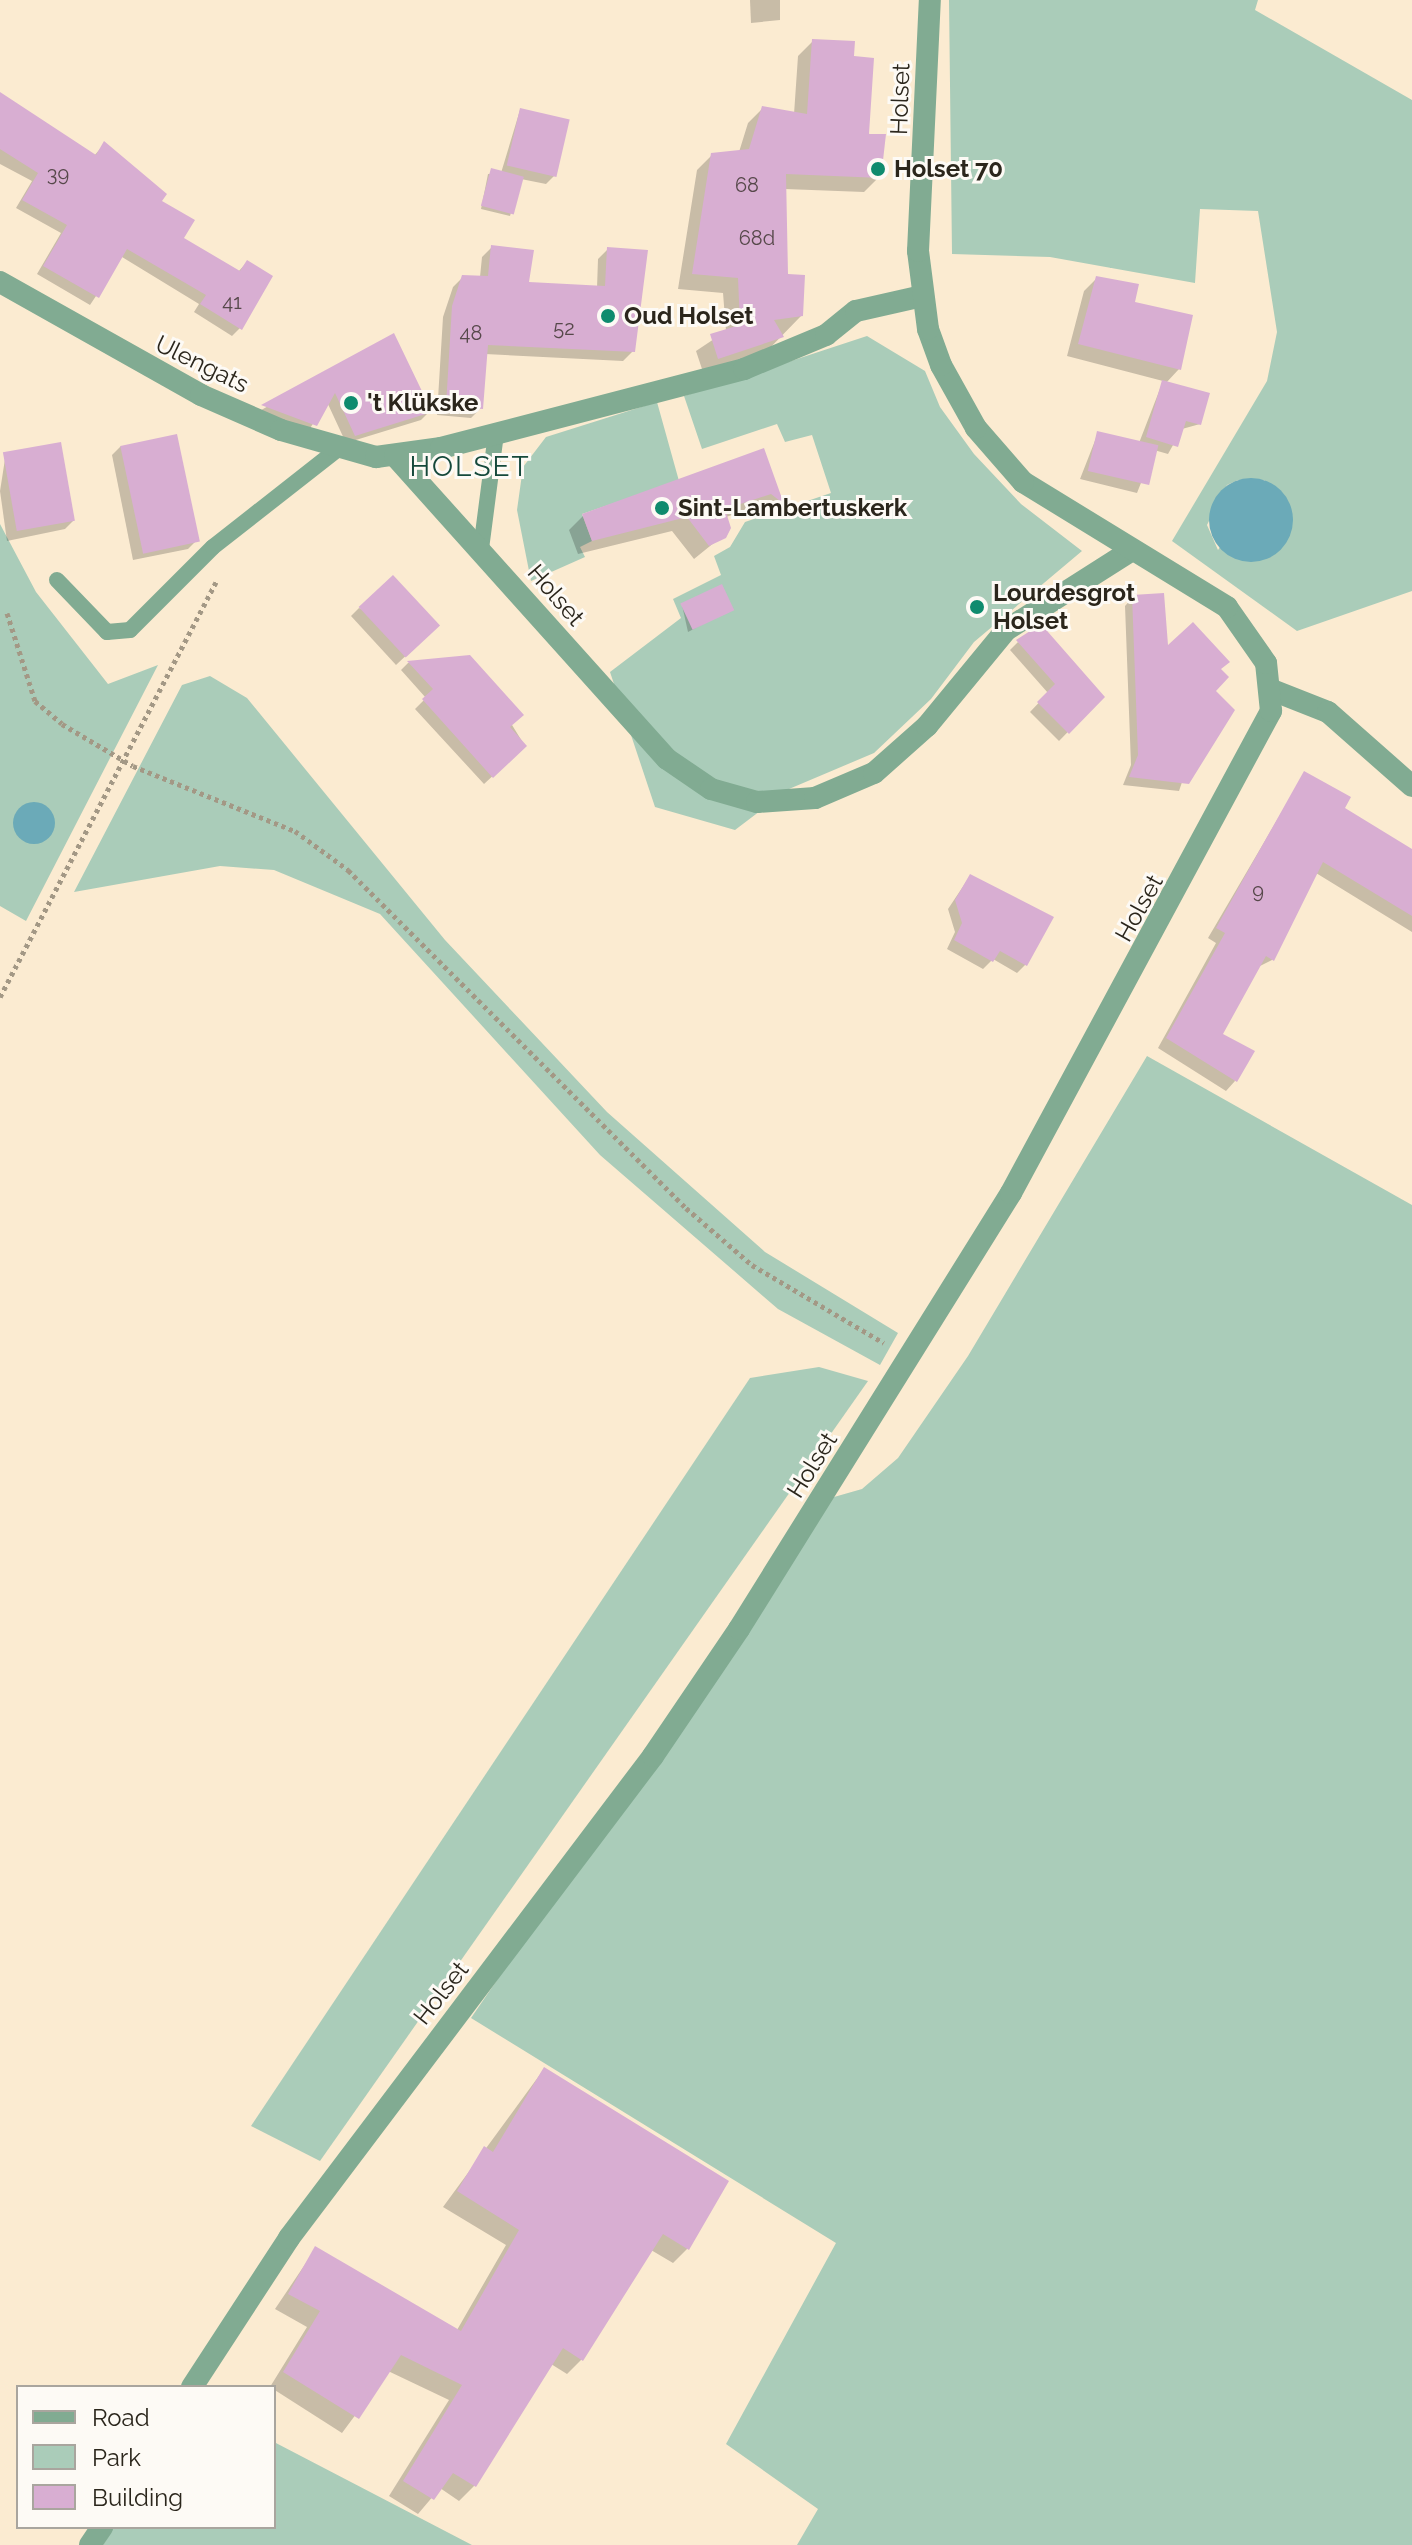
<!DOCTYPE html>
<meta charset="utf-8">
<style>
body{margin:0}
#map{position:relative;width:1412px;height:2545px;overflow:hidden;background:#fbebd1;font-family:Raleway,sans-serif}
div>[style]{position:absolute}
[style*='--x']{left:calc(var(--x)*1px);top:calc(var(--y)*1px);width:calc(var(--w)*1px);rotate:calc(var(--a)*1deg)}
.green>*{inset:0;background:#aaccb9}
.water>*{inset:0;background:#6baab8}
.round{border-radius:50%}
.shadow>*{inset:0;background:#0003}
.building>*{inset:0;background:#d8aed2;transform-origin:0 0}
.path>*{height:5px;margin-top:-2.5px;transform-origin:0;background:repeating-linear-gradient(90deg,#a39885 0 4px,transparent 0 8px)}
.service>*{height:16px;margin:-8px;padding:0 8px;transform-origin:8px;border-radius:8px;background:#81ab92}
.minor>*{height:22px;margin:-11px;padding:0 11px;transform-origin:11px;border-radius:11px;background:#81ab92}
.tertiary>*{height:22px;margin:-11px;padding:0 11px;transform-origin:11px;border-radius:11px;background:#81ab92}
.dots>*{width:22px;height:22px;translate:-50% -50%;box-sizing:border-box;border:4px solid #fdfaf5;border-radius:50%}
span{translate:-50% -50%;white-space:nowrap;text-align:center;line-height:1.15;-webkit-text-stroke:6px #fdfaf5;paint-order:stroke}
.number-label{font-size:20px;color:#56484a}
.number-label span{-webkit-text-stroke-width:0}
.street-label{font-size:24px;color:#2b261c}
.poi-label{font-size:24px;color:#2b261c;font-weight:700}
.left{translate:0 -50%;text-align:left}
.quarter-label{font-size:28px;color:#15493b;letter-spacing:2px}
.legend{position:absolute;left:16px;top:2385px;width:260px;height:144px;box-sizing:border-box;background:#fdfaf5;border:2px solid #a9a59e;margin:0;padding:10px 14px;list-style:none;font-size:24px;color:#2b261c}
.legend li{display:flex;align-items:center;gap:16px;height:40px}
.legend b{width:40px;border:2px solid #a9a59e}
</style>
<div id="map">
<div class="green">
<i style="clip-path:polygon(evenodd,949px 0,1258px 0,1255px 10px,1412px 100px,1412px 591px,1297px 631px,1172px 541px,1267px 381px,1277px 332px,1258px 211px,1200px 209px,1195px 283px,1050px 257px,952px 254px,949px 0,1238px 480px,1265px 480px,1218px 550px,1207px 525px,1227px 485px,1238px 480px)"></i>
<i style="clip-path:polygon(867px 336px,925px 371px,940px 407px,974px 454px,1021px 504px,1082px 551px,974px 642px,931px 699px,874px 753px,789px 789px,735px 830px,655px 807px,610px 672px,681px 618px,673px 599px,721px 575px,714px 556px,730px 547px,745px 522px,831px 493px,812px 435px,785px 442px,777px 424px,702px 449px,684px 396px)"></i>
<i style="clip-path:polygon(657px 402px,679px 481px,582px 514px,592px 541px,580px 547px,585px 557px,531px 581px,517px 510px,523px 467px,546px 437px)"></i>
<i style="clip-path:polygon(0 524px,36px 592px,108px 684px,158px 665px,26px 921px,0 906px)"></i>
<i style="clip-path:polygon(210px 676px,247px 698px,445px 940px,607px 1112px,765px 1252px,898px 1333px,880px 1365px,778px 1309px,600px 1155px,380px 914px,274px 870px,220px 866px,74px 892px,182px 685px)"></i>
<i style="clip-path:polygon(1147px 1056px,1412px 1205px,1412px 2545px,797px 2545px,818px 2509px,726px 2444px,836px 2243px,471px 2018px,827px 1499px,862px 1489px,898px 1458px,968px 1356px)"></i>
<i style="clip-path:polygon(819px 1367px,868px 1381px,320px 2161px,251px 2126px,750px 1378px)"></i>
<i style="clip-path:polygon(274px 2442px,472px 2545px,103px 2545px,114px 2527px,274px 2527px)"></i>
</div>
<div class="water">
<i class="round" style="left:1209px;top:478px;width:84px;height:84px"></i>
<i class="round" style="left:13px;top:802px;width:42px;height:42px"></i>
</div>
<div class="shadow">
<i style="clip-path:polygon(750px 0,780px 0,780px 20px,751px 23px)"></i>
<i style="clip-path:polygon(813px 41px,852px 58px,879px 177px,864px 192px,785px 189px,786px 276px,801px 316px,767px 351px,703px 372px,696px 351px,726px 331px,723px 293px,678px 289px,697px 170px,712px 155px,739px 152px,748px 123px,763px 108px,794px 114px,798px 56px)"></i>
<i style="clip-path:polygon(0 99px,94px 156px,105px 143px,159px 201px,181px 239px,238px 272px,247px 262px,240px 328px,232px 336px,194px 312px,199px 304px,122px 257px,90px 305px,37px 274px,61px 233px,16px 208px,32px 181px,0 164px)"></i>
<i style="clip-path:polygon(520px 110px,554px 176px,546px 184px,521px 179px,510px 216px,481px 209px,488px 174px,501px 173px)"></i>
<i style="clip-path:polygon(492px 247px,527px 284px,597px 288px,598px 259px,608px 249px,633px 351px,623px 361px,485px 354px,481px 408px,471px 418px,437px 415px,443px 317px,453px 287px,463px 277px,480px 277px,482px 257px)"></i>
<i style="clip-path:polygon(1096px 279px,1133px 303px,1179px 369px,1166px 383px,1200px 424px,1182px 429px,1168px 454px,1154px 450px,1137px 493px,1080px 479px,1098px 433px,1139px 443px,1163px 381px,1067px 356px,1084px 291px)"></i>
<i style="clip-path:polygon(393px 335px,429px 412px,421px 420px,346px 443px,327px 402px,307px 433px,256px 413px)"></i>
<i style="clip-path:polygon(121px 446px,196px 541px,188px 549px,133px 560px,112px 455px)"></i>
<i style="clip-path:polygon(763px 451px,781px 503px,768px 517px,756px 507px,726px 517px,715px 542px,694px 559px,672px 531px,578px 554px,569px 530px,583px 516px)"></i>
<i style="clip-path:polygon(5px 459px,73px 521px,65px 529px,7px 541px,0 491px)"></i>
<i style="clip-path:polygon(1133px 597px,1166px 650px,1213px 691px,1179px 791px,1123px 785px,1131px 765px,1125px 606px)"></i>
<i style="clip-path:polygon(682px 605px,732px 609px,688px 632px)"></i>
<i style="clip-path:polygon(359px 608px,429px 634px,396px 665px,351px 616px)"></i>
<i style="clip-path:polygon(1018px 642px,1102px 697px,1059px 741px,1030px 712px,1048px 693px,1010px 650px)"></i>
<i style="clip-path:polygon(470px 657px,525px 746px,484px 784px,415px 709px,426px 698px,401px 670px,408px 663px)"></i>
<i style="clip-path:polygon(1304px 774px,1342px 809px,1412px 851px,1412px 932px,1316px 873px,1272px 960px,1258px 967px,1221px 1035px,1235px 1081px,1226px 1091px,1158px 1048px,1216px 943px,1208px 938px)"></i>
<i style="clip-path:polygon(970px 876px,1026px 964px,1017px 973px,993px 959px,983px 969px,947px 949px,955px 932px,948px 909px)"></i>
<i style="clip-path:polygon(544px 2069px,688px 2248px,673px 2263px,651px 2250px,582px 2359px,567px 2374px,551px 2364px,474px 2486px,459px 2501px,440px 2488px,418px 2514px,389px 2496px,449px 2400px,388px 2371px,342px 2433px,270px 2387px,307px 2327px,275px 2309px,316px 2248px,457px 2330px,506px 2245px,443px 2207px)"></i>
</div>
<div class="building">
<i style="clip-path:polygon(812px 39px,855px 41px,854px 56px,874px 58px,869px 134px,886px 134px,881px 178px,786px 174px,788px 274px,805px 275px,803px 316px,774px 320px,784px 337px,718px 359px,710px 334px,740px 325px,738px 278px,692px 274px,711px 153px,749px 149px,762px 106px,807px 114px)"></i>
<i style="clip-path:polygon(0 92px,96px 155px,104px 141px,167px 194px,162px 201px,195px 220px,184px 238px,240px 271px,247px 260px,273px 276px,242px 330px,200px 304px,206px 295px,127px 249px,99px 298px,43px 266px,67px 225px,22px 200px,38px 173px,0 149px)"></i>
<i style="left:520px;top:108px;width:51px;height:59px;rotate:13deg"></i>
<i style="left:491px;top:168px;width:34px;height:39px;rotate:15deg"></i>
<i style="clip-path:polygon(491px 245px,534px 250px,529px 282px,605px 286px,607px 247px,648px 250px,635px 352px,488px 345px,483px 409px,446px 406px,452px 306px,462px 275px,488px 276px)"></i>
<i style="clip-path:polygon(1096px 276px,1139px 284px,1135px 302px,1193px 315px,1181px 370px,1078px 344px)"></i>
<i style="clip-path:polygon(394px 333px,432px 412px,355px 436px,335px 393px,317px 426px,261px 405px)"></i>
<i style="clip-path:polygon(1162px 380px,1210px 393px,1201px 425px,1186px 421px,1178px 447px,1146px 437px)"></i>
<i style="left:1097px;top:431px;width:63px;height:41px;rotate:13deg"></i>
<i style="left:177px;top:434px;width:110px;height:58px;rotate:78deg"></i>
<i style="left:61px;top:442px;width:80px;height:59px;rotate:80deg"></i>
<i style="clip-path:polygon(764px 448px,784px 504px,771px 494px,725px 509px,731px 528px,726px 538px,709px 546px,687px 517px,592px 541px,582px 514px)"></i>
<i style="left:393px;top:575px;width:69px;height:47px;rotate:47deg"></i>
<i style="left:722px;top:584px;width:29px;height:46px;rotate:65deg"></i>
<i style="clip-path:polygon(1164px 593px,1168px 645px,1193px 622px,1230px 662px,1221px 669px,1229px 677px,1216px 691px,1235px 710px,1189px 784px,1129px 777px,1138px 755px,1132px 595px)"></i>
<i style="clip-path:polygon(1041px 624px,1105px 697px,1069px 734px,1037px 702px,1055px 684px,1016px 640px)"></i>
<i style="clip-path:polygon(470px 655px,524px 715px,510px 727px,527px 746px,493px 778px,422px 699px,433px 689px,407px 661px)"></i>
<i style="clip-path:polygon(1304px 771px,1351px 797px,1345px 808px,1412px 849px,1412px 916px,1323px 862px,1274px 961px,1266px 956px,1223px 1034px,1255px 1051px,1237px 1082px,1166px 1038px,1225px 933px,1216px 928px)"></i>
<i style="clip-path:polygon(970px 874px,1054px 917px,1027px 966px,1000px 951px,993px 962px,954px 940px,962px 923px,955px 900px)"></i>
<i style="clip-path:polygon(544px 2067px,729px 2181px,689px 2250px,663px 2234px,583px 2361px,563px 2348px,476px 2487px,453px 2473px,434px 2500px,403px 2481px,462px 2385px,401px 2355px,359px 2419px,283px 2372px,320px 2311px,288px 2294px,315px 2246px,461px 2331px,519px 2230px,457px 2191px,484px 2146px,493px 2152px)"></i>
</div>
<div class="path">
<i style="--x:7;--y:613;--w:92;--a:72.3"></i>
<i style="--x:35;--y:701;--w:35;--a:40"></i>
<i style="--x:62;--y:724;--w:82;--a:30.6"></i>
<i style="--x:133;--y:766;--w:175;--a:21.9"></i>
<i style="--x:295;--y:831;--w:66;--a:36.3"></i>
<i style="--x:348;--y:870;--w:478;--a:45"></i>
<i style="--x:686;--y:1208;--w:87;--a:40.8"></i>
<i style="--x:752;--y:1265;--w:153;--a:30.6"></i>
<i style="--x:0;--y:997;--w:468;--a:-62.5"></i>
</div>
<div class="service">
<i style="--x:481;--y:549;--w:116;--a:-82.6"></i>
<i style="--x:57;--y:580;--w:72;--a:46.1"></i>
<i style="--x:107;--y:632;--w:23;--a:-5"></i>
<i style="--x:130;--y:630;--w:117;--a:-45"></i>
<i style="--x:213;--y:547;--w:159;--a:-38.1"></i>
</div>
<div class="minor">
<i style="--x:0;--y:282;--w:231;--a:29.3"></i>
<i style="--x:201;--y:395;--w:87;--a:23.6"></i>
<i style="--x:281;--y:430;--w:99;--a:15.9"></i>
<i style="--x:376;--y:457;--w:66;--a:-7.9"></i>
<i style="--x:441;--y:448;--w:313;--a:-14.6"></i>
<i style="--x:744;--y:369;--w:89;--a:-22.5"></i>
<i style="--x:826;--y:335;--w:38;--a:-39"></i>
<i style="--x:856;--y:311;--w:68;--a:-12.8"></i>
<i style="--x:395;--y:456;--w:407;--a:48.1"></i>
<i style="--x:667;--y:759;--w:53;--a:34.3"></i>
<i style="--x:711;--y:789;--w:48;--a:15.8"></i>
<i style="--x:757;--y:802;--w:58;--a:-3.9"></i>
<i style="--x:815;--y:798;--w:64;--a:-23"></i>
<i style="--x:874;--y:773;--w:71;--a:-41.6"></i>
<i style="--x:927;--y:726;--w:124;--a:-50.5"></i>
<i style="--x:1006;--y:630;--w:149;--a:-32.4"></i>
<i style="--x:1272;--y:690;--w:60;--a:21.4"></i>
<i style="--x:1328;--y:712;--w:112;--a:41.4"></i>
</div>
<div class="tertiary">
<i style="--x:192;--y:2387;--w:178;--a:-56.9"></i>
<i style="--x:289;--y:2238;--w:604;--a:-52.94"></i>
<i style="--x:653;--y:1756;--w:153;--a:-55.9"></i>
<i style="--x:739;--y:1629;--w:514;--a:-58.04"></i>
<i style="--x:1011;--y:1193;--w:548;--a:-61.66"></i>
<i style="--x:1271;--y:711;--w:48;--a:-95.9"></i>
<i style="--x:1266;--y:663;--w:68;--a:-124.9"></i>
<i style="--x:1227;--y:607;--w:239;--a:-148.5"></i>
<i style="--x:1023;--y:482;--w:72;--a:-131"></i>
<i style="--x:976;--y:428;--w:72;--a:-119.1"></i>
<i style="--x:941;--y:365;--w:38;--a:-110"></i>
<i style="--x:928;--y:329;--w:79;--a:-97.3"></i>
<i style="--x:918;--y:251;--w:251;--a:-87.3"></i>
<i style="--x:90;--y:2545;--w:22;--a:-56"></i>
</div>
<div class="dots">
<i style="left:878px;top:169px;background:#0f8b6e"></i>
<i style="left:608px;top:316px;background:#0f8b6e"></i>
<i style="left:351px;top:403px;background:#0f8b6e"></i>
<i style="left:662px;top:508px;background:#0f8b6e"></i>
<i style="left:977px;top:607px;background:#0f8b6e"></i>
</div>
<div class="number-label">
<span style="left:58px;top:174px">39</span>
<span style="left:747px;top:185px">68</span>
<span style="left:757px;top:238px">68d</span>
<span style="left:232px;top:302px">41</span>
<span style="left:564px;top:328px">52</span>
<span style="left:471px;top:333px">48</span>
<span style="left:1258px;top:891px">9</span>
</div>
<div class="street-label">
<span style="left:900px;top:99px;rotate:-88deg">Holset</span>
<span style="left:202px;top:364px;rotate:26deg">Ulengats</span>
<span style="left:556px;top:595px;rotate:49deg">Holset</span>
<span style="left:1139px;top:908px;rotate:-61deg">Holset</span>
<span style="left:812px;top:1465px;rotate:-58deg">Holset</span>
<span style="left:441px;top:1993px;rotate:-52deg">Holset</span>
</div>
<div class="poi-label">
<span class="left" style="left:894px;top:169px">Holset 70</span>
<span class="left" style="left:624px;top:316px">Oud Holset</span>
<span class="left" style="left:367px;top:403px">'t Klükske</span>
<span class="left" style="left:678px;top:508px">Sint-Lambertuskerk</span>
<span class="left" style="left:993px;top:607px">Lourdesgrot<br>Holset</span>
</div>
<div class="quarter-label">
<span style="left:470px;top:467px">HOLSET</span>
</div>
<ul class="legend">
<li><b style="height:10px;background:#81ab92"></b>Road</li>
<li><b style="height:22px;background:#aaccb9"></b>Park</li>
<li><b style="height:22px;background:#d8aed2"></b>Building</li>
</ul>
</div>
